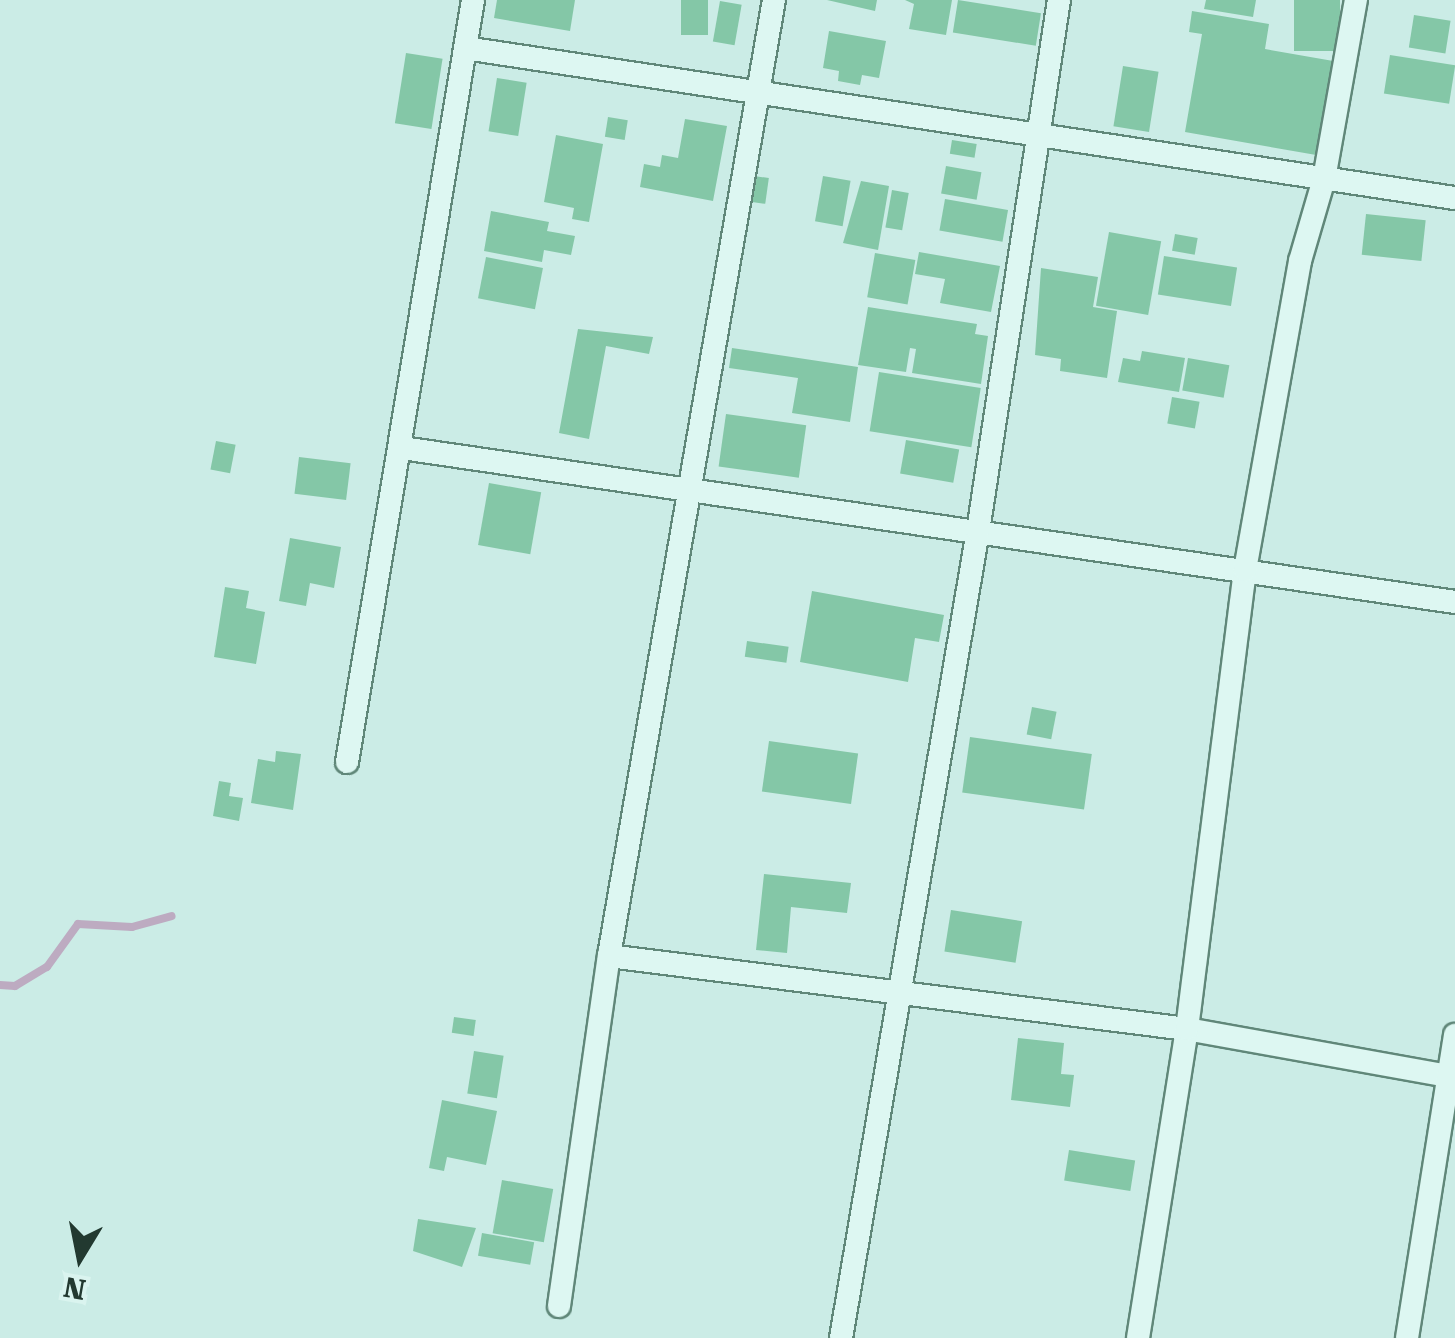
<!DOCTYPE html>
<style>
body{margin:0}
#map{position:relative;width:1455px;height:1338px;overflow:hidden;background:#cbece6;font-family:"Roboto Serif",serif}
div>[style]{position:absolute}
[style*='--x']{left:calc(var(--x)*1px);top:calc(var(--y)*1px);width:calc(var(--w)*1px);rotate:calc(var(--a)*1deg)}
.stream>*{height:8px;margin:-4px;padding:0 4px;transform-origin:4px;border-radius:4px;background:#bdabc1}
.building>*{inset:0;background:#84c7a7;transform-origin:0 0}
.roads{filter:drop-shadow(2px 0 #608779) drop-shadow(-2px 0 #608779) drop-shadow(0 2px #608779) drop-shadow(0 -2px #608779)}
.minor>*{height:22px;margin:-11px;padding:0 11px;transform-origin:11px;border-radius:11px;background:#ddf7f2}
span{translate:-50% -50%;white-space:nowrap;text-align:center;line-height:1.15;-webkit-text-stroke:8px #daf4ef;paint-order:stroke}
.north{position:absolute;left:30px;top:1208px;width:100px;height:100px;-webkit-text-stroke:8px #daf4ef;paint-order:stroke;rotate:190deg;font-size:28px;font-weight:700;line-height:40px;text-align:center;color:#223930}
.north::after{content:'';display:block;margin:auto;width:35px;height:45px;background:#223930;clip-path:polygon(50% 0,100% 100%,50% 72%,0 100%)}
</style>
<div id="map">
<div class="stream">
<i style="--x:0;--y:985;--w:15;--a:4"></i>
<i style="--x:15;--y:986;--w:37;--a:-31"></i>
<i style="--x:47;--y:967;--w:53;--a:-54.2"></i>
<i style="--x:78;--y:924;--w:54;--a:3.2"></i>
<i style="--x:132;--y:927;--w:41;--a:-15.4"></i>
</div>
<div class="building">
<i style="clip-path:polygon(497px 0,575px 0,570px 31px,494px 18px)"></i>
<i style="left:681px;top:0;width:27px;height:35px"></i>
<i style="clip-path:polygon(827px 0,877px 0,875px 11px)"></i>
<i style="clip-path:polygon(952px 0,946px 35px,909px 29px,914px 4px,905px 0)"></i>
<i style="left:958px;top:0;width:84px;height:33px;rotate:9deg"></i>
<i style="clip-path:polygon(1206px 0,1256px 0,1253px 17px,1204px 9px)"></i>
<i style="left:1294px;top:0;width:46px;height:51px"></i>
<i style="left:720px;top:1px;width:22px;height:41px;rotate:10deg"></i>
<i style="clip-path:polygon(1192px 11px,1269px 24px,1265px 49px,1339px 62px,1322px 156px,1185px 132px,1202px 34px,1189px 32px)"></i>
<i style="left:1414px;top:15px;width:37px;height:33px;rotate:9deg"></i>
<i style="clip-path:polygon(829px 31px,886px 41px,879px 78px,862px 75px,860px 85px,838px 81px,839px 71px,823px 68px)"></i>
<i style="left:406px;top:53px;width:37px;height:71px;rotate:9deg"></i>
<i style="left:1390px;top:55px;width:66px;height:39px;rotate:9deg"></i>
<i style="left:1123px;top:66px;width:36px;height:61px;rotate:9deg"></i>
<i style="left:497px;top:78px;width:30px;height:54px;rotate:9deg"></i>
<i style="left:608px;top:117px;width:20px;height:20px;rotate:9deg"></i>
<i style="clip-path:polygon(685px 119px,727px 126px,713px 201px,640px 187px,644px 164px,660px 167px,662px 155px,678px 158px)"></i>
<i style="clip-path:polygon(556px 135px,603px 144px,589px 222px,572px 219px,574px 208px,544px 202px)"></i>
<i style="left:952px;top:140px;width:25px;height:14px;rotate:9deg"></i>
<i style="left:946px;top:166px;width:36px;height:28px;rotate:10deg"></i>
<i style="left:754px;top:176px;width:15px;height:26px;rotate:8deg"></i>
<i style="left:823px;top:176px;width:28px;height:46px;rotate:10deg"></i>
<i style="clip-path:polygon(861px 181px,889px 186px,878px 250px,843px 243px)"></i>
<i style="left:892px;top:190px;width:17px;height:38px;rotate:10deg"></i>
<i style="left:945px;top:199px;width:64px;height:32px;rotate:10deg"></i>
<i style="clip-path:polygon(491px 211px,549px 222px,547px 231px,575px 236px,571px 255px,544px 250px,542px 262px,484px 251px)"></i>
<i style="left:1366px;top:214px;width:60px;height:41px;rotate:6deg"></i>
<i style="left:1109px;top:232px;width:53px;height:75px;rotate:10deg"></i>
<i style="left:1175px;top:234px;width:23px;height:17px;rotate:10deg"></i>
<i style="clip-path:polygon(919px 252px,1000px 266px,991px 312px,940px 303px,945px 279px,915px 274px)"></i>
<i style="left:875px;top:253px;width:41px;height:45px;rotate:10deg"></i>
<i style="left:1164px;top:256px;width:74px;height:39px;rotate:9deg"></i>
<i style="left:486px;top:257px;width:58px;height:42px;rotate:11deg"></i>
<i style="clip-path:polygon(1041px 268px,1098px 277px,1093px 307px,1117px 311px,1107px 378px,1060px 371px,1061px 359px,1035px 355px)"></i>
<i style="clip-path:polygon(868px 307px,977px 324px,975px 334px,988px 336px,981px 384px,912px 373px,916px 349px,910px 348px,906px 372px,858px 365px)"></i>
<i style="clip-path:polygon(578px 329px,653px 337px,649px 354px,606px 346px,589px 439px,559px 433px)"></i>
<i style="clip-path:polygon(732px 348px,858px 367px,850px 422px,792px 413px,798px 378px,729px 368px)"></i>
<i style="clip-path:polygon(1142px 351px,1185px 358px,1179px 392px,1118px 382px,1123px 358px,1140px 361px)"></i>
<i style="left:1188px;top:358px;width:42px;height:33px;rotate:10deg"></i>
<i style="left:879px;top:372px;width:103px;height:60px;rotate:9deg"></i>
<i style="left:1172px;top:397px;width:28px;height:27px;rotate:10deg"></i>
<i style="left:726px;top:414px;width:81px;height:53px;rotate:8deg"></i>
<i style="left:906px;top:440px;width:54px;height:34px;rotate:10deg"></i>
<i style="left:216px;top:441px;width:20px;height:29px;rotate:11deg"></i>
<i style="left:299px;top:457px;width:52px;height:37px;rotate:7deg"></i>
<i style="left:489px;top:483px;width:53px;height:63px;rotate:10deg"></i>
<i style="clip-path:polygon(290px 538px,341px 547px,334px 588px,310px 583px,306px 606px,279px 601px)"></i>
<i style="clip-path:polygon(225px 587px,249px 591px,246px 608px,265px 612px,256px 664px,214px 657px)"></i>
<i style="clip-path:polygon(812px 591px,944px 615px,939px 642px,915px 638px,908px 682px,800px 662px)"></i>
<i style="left:747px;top:641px;width:42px;height:16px;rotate:8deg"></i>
<i style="left:1032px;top:707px;width:25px;height:28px;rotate:11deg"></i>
<i style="left:970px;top:737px;width:123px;height:56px;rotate:8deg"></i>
<i style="left:769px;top:741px;width:90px;height:51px;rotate:8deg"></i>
<i style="clip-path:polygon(276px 751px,301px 754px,293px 810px,251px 803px,258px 759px,275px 762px)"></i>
<i style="clip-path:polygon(219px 781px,231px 783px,229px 796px,243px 798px,239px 821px,213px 816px)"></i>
<i style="clip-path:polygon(764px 874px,851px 883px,847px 913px,791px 907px,787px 953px,756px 950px)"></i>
<i style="left:951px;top:910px;width:72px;height:42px;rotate:9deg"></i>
<i style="left:454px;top:1017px;width:22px;height:16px;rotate:8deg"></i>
<i style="clip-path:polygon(1018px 1038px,1064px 1043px,1061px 1074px,1074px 1075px,1070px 1107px,1011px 1100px)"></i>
<i style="left:474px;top:1051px;width:30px;height:43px;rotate:9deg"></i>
<i style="clip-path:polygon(442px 1100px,497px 1111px,486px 1165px,447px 1157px,444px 1171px,429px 1168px)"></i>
<i style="left:1069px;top:1150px;width:67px;height:31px;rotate:9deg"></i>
<i style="left:502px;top:1180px;width:52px;height:54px;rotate:10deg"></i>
<i style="clip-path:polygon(418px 1219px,476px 1228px,462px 1267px,413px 1251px)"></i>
<i style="left:482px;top:1233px;width:53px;height:23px;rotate:10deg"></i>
</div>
<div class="roads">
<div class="minor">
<i style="--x:465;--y:48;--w:1001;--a:8.62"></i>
<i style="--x:402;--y:448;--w:1064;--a:8.32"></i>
<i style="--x:347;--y:762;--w:772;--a:-80.61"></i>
<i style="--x:609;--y:956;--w:583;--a:7.2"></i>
<i style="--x:1187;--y:1029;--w:272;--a:10.2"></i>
<i style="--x:559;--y:1306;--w:354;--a:-81.9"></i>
<i style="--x:609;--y:956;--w:970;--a:-80.21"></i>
<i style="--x:841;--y:1338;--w:819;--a:-80.37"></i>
<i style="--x:978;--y:531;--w:537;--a:-81.33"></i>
<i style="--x:1138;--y:1338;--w:313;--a:-81"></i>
<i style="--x:1187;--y:1029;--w:463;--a:-82.8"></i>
<i style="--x:1245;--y:570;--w:314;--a:-79.9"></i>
<i style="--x:1300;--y:261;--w:85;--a:-73.7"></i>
<i style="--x:1324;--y:179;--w:182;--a:-79.9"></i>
<i style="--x:1407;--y:1338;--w:307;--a:-81"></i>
</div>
</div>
<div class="north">N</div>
</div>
